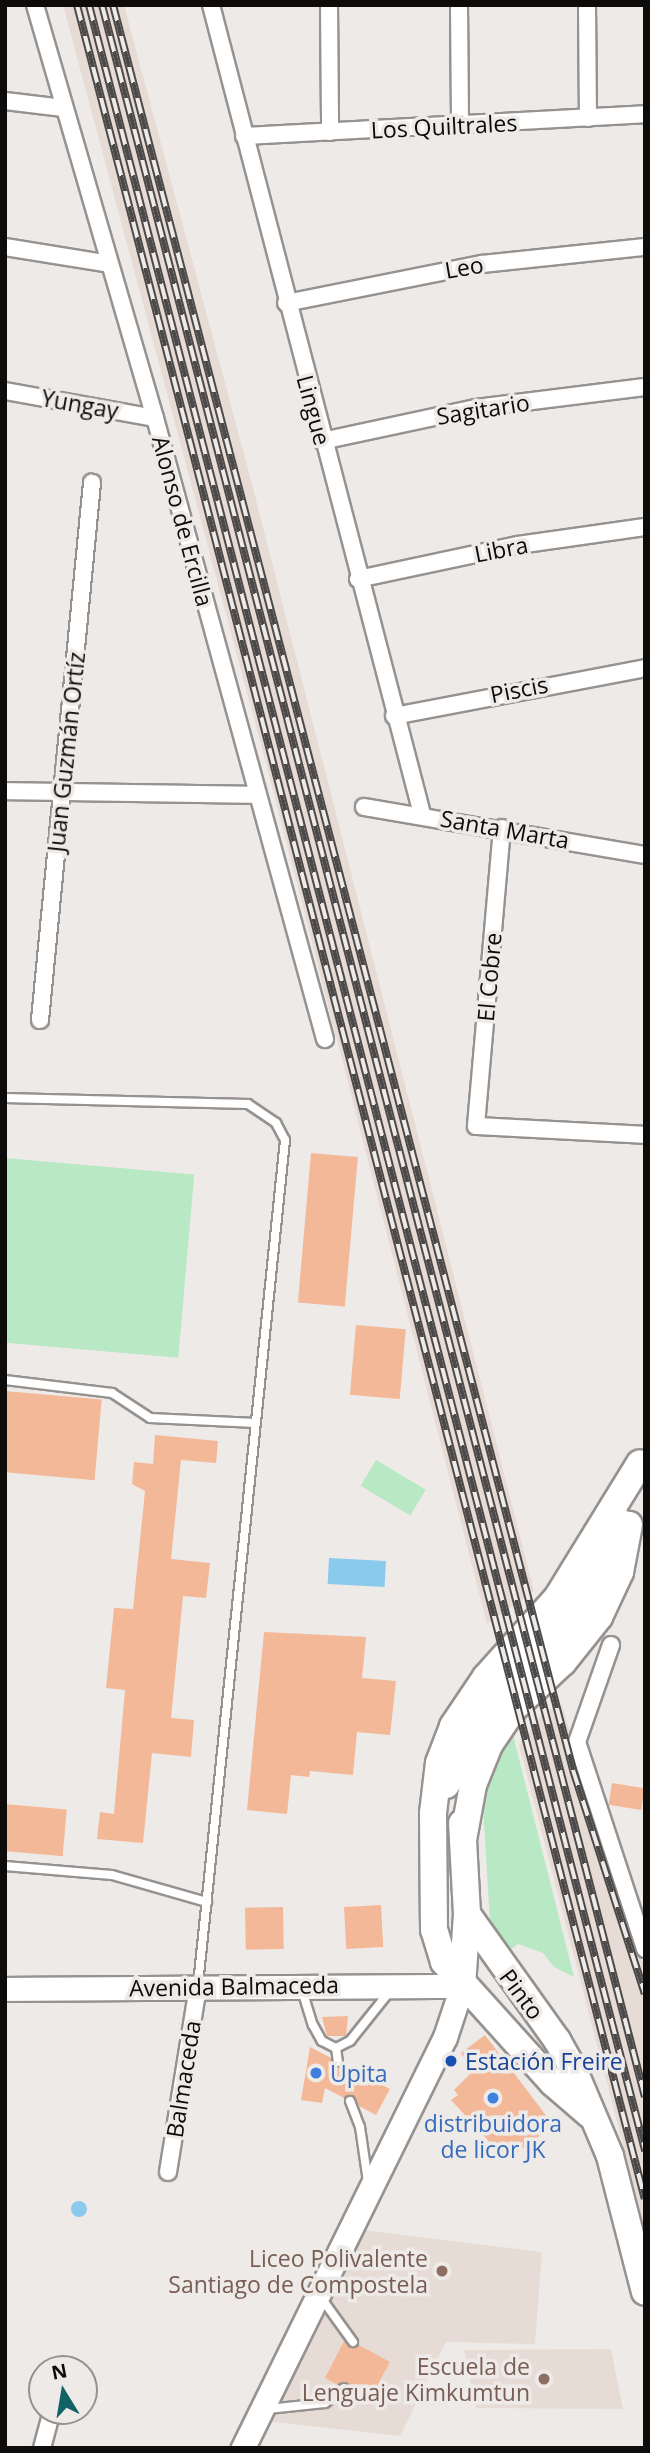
<!DOCTYPE html>
<meta charset="utf-8">
<style>
body{margin:0}
#map{position:relative;width:650px;height:2453px;overflow:hidden;background:#eeeae7;font-family:"Open Sans",sans-serif}
div>[style]{position:absolute}
[style*='--x']{left:calc(var(--x)*1px);top:calc(var(--y)*1px);width:calc(var(--w)*1px);rotate:calc(var(--a)*1deg)}
.built>*{inset:0;background:#e7dcd5}
.green>*{inset:0;background:#b8e8c4;transform-origin:0 0}
.water>*{inset:0;background:#89caed;transform-origin:0 0}
.round{border-radius:50%}
.building>*{inset:0;background:#f3b897;transform-origin:0 0}
.roads{filter:drop-shadow(2px 0 #969290) drop-shadow(-2px 0 #969290) drop-shadow(0 2px #969290) drop-shadow(0 -2px #969290)}
.lane>*{height:8px;margin:-4px;padding:0 4px;transform-origin:4px;border-radius:4px;background:#fff}
.street>*{height:16px;margin:-8px;padding:0 8px;transform-origin:8px;border-radius:8px;background:#fff}
.secondary>*{height:23px;margin:-11.5px;padding:0 11.5px;transform-origin:11.5px;border-radius:11.5px;background:#fff}
.primary>*{height:26px;margin:-13px;padding:0 13px;transform-origin:13px;border-radius:13px;background:#fff}
.rail>*{height:8px;margin-top:-4px;transform-origin:0;background:repeating-linear-gradient(90deg,#eeeae7 0 16px,#4c4a49 0 32px);box-sizing:border-box;border-block:2px solid #4c4a49}
.dots>*{width:19px;height:19px;translate:-50% -50%;box-sizing:border-box;border:4px solid #eeeae7;border-radius:50%}
span{translate:-50% -50%;white-space:nowrap;text-align:center;line-height:1.15;-webkit-text-stroke:7px #eeeae7;paint-order:stroke}
.street-label{font-size:23px;color:#0d0c0b}
.transit-label{font-size:23px;color:#164399}
.left{translate:0 -50%;text-align:left}
.shop-label{font-size:23px;color:#366cbe}
.education-label{font-size:23px;color:#785e54}
.right{translate:-100% -50%;text-align:right}
.frame{position:absolute;inset:0;border:7px solid #0d0c0b;pointer-events:none}
.north{position:absolute;left:28px;top:2355px;width:70px;height:70px;box-sizing:border-box;background:#eeeae7;border:2px solid #94918f;border-radius:50%;rotate:349deg;font-size:19px;font-weight:700;line-height:28px;text-align:center;color:#0d0c0b}
.north::after{content:'';display:block;margin:auto;width:24px;height:32px;background:#106264;clip-path:polygon(50% 0,100% 100%,50% 72%,0 100%)}
</style>
<div id="map">
<div class="built">
<i style="clip-path:polygon(63px 5px,124px 5px,252px 484px,534px 1591px,487px 1624px,269px 775px)"></i>
<i style="clip-path:polygon(562px 1704px,595px 1819px,645px 1968px,645px 2229px,519px 1745px,544px 1712px)"></i>
<i style="clip-path:polygon(362px 2230px,542px 2252px,535px 2344px,446px 2342px,400px 2436px,265px 2421px)"></i>
<i style="clip-path:polygon(611px 2349px,623px 2409px,476px 2408px,464px 2350px)"></i>
</div>
<div class="green">
<i style="left:5px;top:1158px;width:190px;height:184px;rotate:5deg"></i>
<i style="left:376px;top:1460px;width:58px;height:30px;rotate:31deg"></i>
<i style="clip-path:polygon(512px 1731px,574px 1977px,554px 1967px,543px 1953px,518px 1944px,510px 1950px,505px 1948px,490px 1922px,483px 1807px,490px 1767px)"></i>
</div>
<div class="water">
<i style="left:329px;top:1558px;width:57px;height:26px;rotate:3deg"></i>
<i class="round" style="left:71px;top:2201px;width:16px;height:16px"></i>
</div>
<div class="building">
<i style="left:311px;top:1153px;width:47px;height:150px;rotate:5deg"></i>
<i style="left:356px;top:1325px;width:50px;height:70px;rotate:5deg"></i>
<i style="left:5px;top:1391px;width:97px;height:81px;rotate:5deg"></i>
<i style="clip-path:polygon(155px 1435px,218px 1441px,216px 1463px,181px 1460px,171px 1559px,210px 1563px,206px 1598px,183px 1596px,171px 1718px,194px 1720px,191px 1757px,152px 1753px,143px 1843px,97px 1839px,100px 1812px,114px 1814px,125px 1690px,106px 1688px,114px 1608px,133px 1609px,145px 1491px,132px 1484px,134px 1462px,153px 1464px)"></i>
<i style="clip-path:polygon(264px 1632px,366px 1637px,362px 1678px,396px 1681px,390px 1735px,357px 1732px,353px 1775px,310px 1771px,309px 1777px,291px 1775px,287px 1814px,247px 1810px)"></i>
<i style="left:612px;top:1783px;width:33px;height:22px;rotate:9deg"></i>
<i style="left:5px;top:1804px;width:62px;height:47px;rotate:5deg"></i>
<i style="left:381px;top:1905px;width:42px;height:37px;rotate:87deg"></i>
<i style="left:283px;top:1907px;width:42px;height:38px;rotate:89deg"></i>
<i style="clip-path:polygon(348px 2016px,346px 2036px,327px 2036px,322px 2017px)"></i>
<i style="clip-path:polygon(485px 2035px,554px 2126px,506px 2160px,451px 2100px,458px 2095px,454px 2090px,473px 2071px,461px 2053px)"></i>
<i style="clip-path:polygon(310px 2047px,331px 2058px,335px 2068px,344px 2065px,390px 2089px,376px 2115px,359px 2106px,354px 2096px,344px 2098px,325px 2088px,322px 2103px,301px 2100px)"></i>
<i style="clip-path:polygon(344px 2341px,350px 2348px,359px 2345px,390px 2362px,369px 2401px,350px 2391px,347px 2382px,338px 2385px,325px 2378px)"></i>
</div>
<div class="roads">
<div class="lane">
<i style="--x:5;--y:1098;--w:243;--a:1.4"></i>
<i style="--x:248;--y:1104;--w:34;--a:34"></i>
<i style="--x:276;--y:1123;--w:19;--a:62"></i>
<i style="--x:285;--y:1140;--w:849;--a:95.88"></i>
<i style="--x:5;--y:1380;--w:108;--a:6.9"></i>
<i style="--x:112;--y:1393;--w:45;--a:33.3"></i>
<i style="--x:150;--y:1418;--w:106;--a:2.7"></i>
<i style="--x:5;--y:1866;--w:107;--a:4.8"></i>
<i style="--x:112;--y:1875;--w:99;--a:15.9"></i>
<i style="--x:302;--y:1990;--w:37;--a:73"></i>
<i style="--x:313;--y:2025;--w:18;--a:61"></i>
<i style="--x:322;--y:2041;--w:16;--a:27"></i>
<i style="--x:336;--y:2048;--w:14;--a:82"></i>
<i style="--x:336;--y:2048;--w:16;--a:-27"></i>
<i style="--x:350;--y:2041;--w:64;--a:-51.3"></i>
<i style="--x:350;--y:2101;--w:28;--a:69"></i>
<i style="--x:360;--y:2127;--w:56;--a:81.7"></i>
<i style="--x:322;--y:2299;--w:53;--a:54.2"></i>
<i style="--x:268;--y:2409;--w:57;--a:-6"></i>
<i style="--x:325;--y:2403;--w:24;--a:-38"></i>
</div>
<div class="street">
<i style="--x:35;--y:5;--w:430;--a:73.8"></i>
<i style="--x:155;--y:418;--w:644;--a:74.69"></i>
<i style="--x:211;--y:5;--w:836;--a:75.38"></i>
<i style="--x:329;--y:5;--w:127;--a:89.5"></i>
<i style="--x:459;--y:5;--w:120;--a:89.5"></i>
<i style="--x:587;--y:5;--w:113;--a:89.5"></i>
<i style="--x:5;--y:101;--w:59;--a:6.8"></i>
<i style="--x:244;--y:136;--w:402;--a:-3.1"></i>
<i style="--x:5;--y:247;--w:106;--a:9.2"></i>
<i style="--x:286;--y:303;--w:200;--a:-11.3"></i>
<i style="--x:482;--y:264;--w:164;--a:-6"></i>
<i style="--x:5;--y:391;--w:152;--a:10.2"></i>
<i style="--x:322;--y:441;--w:157;--a:-12.1"></i>
<i style="--x:476;--y:408;--w:170;--a:-7.1"></i>
<i style="--x:358;--y:579;--w:164;--a:-12"></i>
<i style="--x:518;--y:545;--w:128;--a:-8.1"></i>
<i style="--x:394;--y:716;--w:256;--a:-10.8"></i>
<i style="--x:5;--y:791;--w:252;--a:0.9"></i>
<i style="--x:364;--y:807;--w:285;--a:9.7"></i>
<i style="--x:502;--y:828;--w:299;--a:95"></i>
<i style="--x:476;--y:1126;--w:169;--a:3"></i>
<i style="--x:40;--y:1020;--w:540;--a:-84.47"></i>
<i style="--x:611;--y:1645;--w:103;--a:109.3"></i>
<i style="--x:577;--y:1742;--w:218;--a:71.8"></i>
<i style="--x:168;--y:2172;--w:187;--a:-80.8"></i>
<i style="--x:42;--y:2448;--w:38;--a:-75"></i>
</div>
<div class="secondary">
<i style="--x:5;--y:1989;--w:457;--a:-0.4"></i>
<i style="--x:462;--y:1986;--w:54;--a:108.4"></i>
<i style="--x:445;--y:2037;--w:458;--a:116.2"></i>
</div>
<div class="primary">
<i style="--x:446;--y:1785;--w:85;--a:-60.4"></i>
<i style="--x:488;--y:1711;--w:125;--a:-48.6"></i>
<i style="--x:571;--y:1617;--w:38;--a:-58"></i>
<i style="--x:591;--y:1585;--w:70;--a:-67.4"></i>
<i style="--x:463;--y:1840;--w:56;--a:-79.7"></i>
<i style="--x:473;--y:1785;--w:43;--a:-68.2"></i>
<i style="--x:489;--y:1745;--w:45;--a:-56"></i>
<i style="--x:514;--y:1708;--w:67;--a:-43.2"></i>
<i style="--x:563;--y:1662;--w:58;--a:-51.3"></i>
<i style="--x:599;--y:1617;--w:50;--a:-65"></i>
<i style="--x:620;--y:1572;--w:48;--a:-79.2"></i>
<i style="--x:467;--y:1914;--w:155;--a:54.5"></i>
<i style="--x:557;--y:2040;--w:38;--a:61"></i>
<i style="--x:575;--y:2073;--w:90;--a:67.1"></i>
<i style="--x:610;--y:2156;--w:140;--a:75.6"></i>
<i style="--x:462;--y:1986;--w:72;--a:-86"></i>
<i style="--x:467;--y:1914;--w:91;--a:-93.1"></i>
<i style="--x:590;--y:2115;--w:49;--a:-139.1"></i>
<i style="--x:553;--y:2083;--w:163;--a:-132"></i>
<i style="--x:444;--y:1962;--w:34;--a:-107"></i>
<i style="--x:434;--y:1930;--w:117;--a:-90.5"></i>
<i style="--x:433;--y:1813;--w:50;--a:-83.2"></i>
<i style="--x:439;--y:1763;--w:40;--a:-69"></i>
<i style="--x:453;--y:1726;--w:59;--a:-56"></i>
<i style="--x:486;--y:1677;--w:106;--a:-48.1"></i>
<i style="--x:557;--y:1598;--w:158;--a:-58.4"></i>
</div>
</div>
<div class="rail">
<i style="--x:77;--y:5;--w:2266;--a:75.49"></i>
<i style="--x:89;--y:5;--w:2217;--a:75.47"></i>
<i style="--x:102;--y:5;--w:2161;--a:75.45"></i>
<i style="--x:113;--y:5;--w:1824;--a:75.39"></i>
<i style="--x:573;--y:1770;--w:235;--a:72.2"></i>
</div>
<div class="dots">
<i style="left:451px;top:2061px;background:#1a4fb4"></i>
<i style="left:316px;top:2073px;background:#3f7fe0"></i>
<i style="left:493px;top:2098px;background:#3f7fe0"></i>
<i style="left:442px;top:2271px;background:#8d6e63"></i>
<i style="left:544px;top:2379px;background:#8d6e63"></i>
</div>
<div class="street-label">
<span style="left:444px;top:126px;rotate:-3deg">Los Quiltrales</span>
<span style="left:464px;top:267px;rotate:-10deg">Leo</span>
<span style="left:80px;top:404px;rotate:10deg">Yungay</span>
<span style="left:483px;top:409px;rotate:-9deg">Sagitario</span>
<span style="left:314px;top:410px;rotate:75deg">Lingue</span>
<span style="left:183px;top:521px;rotate:75deg">Alonso de Ercilla</span>
<span style="left:501px;top:549px;rotate:-11deg">Libra</span>
<span style="left:519px;top:689px;rotate:-11deg">Piscis</span>
<span style="left:66px;top:752px;rotate:-84deg">Juan Guzmán Ortíz</span>
<span style="left:505px;top:829px;rotate:10deg">Santa Marta</span>
<span style="left:489px;top:977px;rotate:-85deg">El Cobre</span>
<span style="left:234px;top:1986px;rotate:-1deg">Avenida Balmaceda</span>
<span style="left:522px;top:1994px;rotate:53deg">Pinto</span>
<span style="left:183px;top:2079px;rotate:-81deg">Balmaceda</span>
</div>
<div class="transit-label">
<span class="left" style="left:465px;top:2061px">Estación Freire</span>
</div>
<div class="shop-label">
<span class="left" style="left:330px;top:2073px">Upita</span>
<span style="left:493px;top:2136px">distribuidora<br>de licor JK</span>
</div>
<div class="education-label">
<span class="right" style="left:428px;top:2271px">Liceo Polivalente<br>Santiago de Compostela</span>
<span class="right" style="left:530px;top:2379px">Escuela de<br>Lenguaje Kimkumtun</span>
</div>
<div class="frame"></div>
<div class="north">N</div>
</div>
